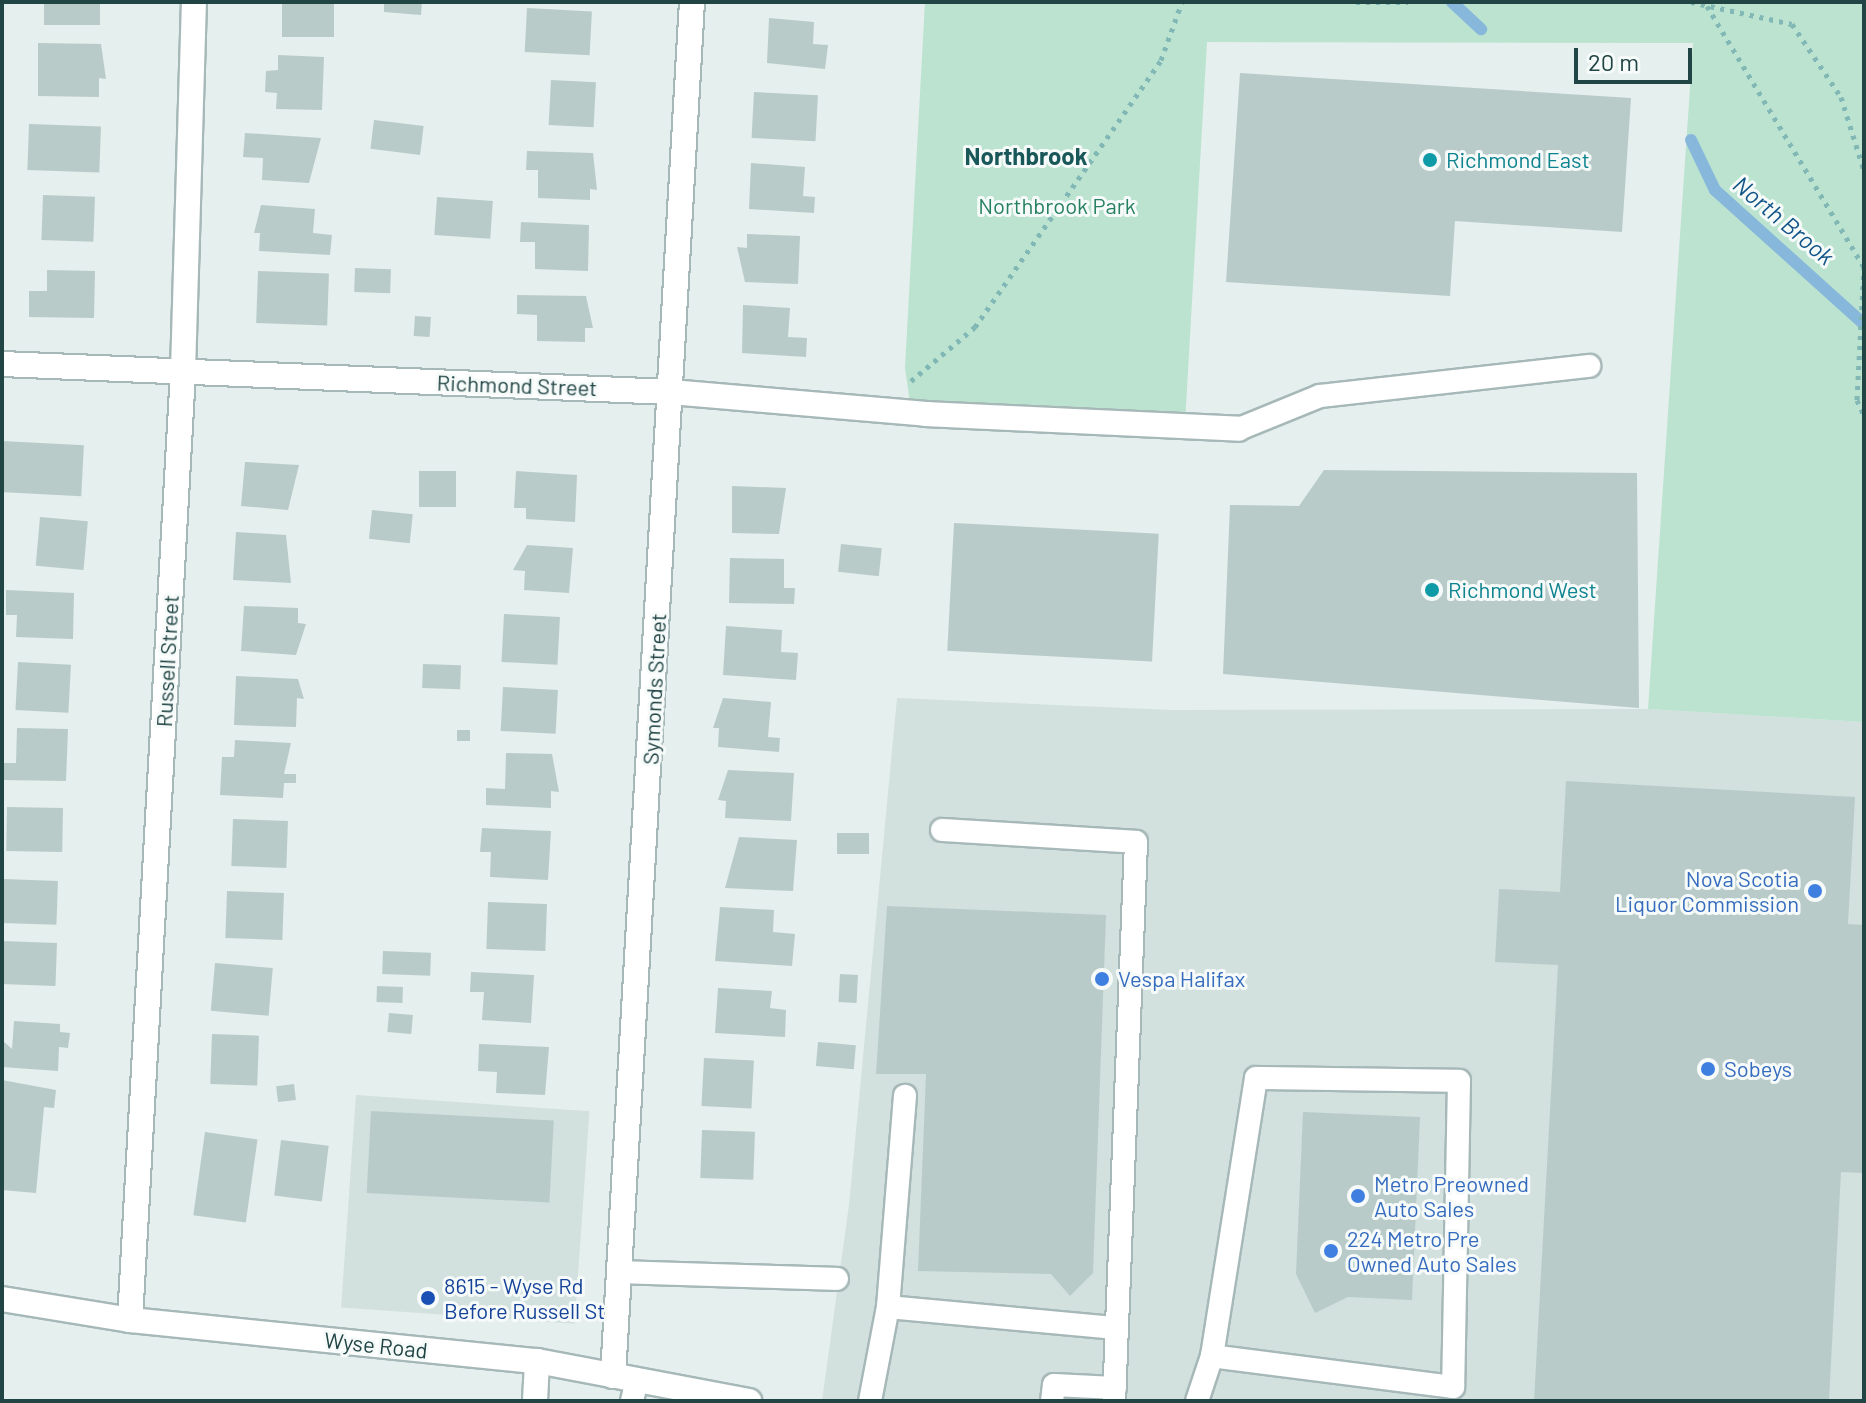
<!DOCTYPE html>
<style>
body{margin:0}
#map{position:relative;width:1866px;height:1403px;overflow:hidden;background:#e5efed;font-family:Barlow,sans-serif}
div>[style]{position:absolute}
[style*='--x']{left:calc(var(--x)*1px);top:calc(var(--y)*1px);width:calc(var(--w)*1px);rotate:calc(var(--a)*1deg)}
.built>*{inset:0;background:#d2e0de;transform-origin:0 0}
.green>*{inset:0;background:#bbe3d0}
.stream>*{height:12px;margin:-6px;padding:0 6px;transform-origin:6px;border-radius:6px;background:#87b7da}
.building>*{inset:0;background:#b9cbc8;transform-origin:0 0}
.path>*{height:5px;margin-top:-2.5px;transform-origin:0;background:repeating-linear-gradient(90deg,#81b7b4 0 4px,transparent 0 10px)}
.roads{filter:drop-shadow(2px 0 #a6b8b7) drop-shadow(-2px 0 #a6b8b7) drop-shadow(0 2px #a6b8b7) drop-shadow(0 -2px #a6b8b7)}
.lane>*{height:22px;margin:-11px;padding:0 11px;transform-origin:11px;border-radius:11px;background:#fff}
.street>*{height:24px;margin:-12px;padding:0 12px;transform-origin:12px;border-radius:12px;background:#fff}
.secondary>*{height:24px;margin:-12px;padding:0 12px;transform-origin:12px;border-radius:12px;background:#fff}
.dots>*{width:22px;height:22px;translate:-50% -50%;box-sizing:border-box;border:4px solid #f6fbfa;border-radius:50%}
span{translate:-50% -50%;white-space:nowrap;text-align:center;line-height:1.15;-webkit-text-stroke:6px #f6fbfa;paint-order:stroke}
.culture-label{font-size:22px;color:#0d838f}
.left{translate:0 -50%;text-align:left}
.park-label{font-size:22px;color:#268061}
.street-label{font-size:22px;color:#214444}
.shop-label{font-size:22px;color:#366cbe}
.right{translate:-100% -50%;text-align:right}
.transit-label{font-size:22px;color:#164399}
.neighbourhood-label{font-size:24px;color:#1a5759;font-weight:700}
.water-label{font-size:24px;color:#135588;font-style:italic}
.frame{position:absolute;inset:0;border:4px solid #214444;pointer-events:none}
.scale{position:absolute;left:1574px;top:48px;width:118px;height:36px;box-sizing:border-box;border:4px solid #214444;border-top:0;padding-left:10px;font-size:24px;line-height:28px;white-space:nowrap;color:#214444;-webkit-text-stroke:6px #f6fbfa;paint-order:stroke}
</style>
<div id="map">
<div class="built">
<i style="clip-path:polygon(897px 698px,1171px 710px,1648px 709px,1864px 722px,1864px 1401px,822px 1401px,849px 1205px)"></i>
<i style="left:356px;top:1095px;width:234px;height:213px;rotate:4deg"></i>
</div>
<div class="green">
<i style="clip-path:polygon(925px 2px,1864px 2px,1864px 722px,1648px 709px,1693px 43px,1207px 42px,1185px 423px,911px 410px,905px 368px)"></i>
</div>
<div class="stream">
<i style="--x:1452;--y:2;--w:40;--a:43"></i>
<i style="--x:1691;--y:140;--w:55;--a:64.4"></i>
<i style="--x:1715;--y:190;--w:200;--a:42"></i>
</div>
<div class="building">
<i style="left:44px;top:2px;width:56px;height:23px"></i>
<i style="left:282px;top:2px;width:52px;height:35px"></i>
<i style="clip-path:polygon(384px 2px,422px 2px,421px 15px,384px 12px)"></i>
<i style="left:527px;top:8px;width:65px;height:44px;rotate:3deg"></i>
<i style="clip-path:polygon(769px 18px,814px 22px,813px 44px,828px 45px,825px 69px,767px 63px)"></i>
<i style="clip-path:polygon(38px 43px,101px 44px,106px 79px,99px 78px,99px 97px,38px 96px)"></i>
<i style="clip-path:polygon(278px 55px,324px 57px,322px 110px,276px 109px,277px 93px,265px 92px,266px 71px,278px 70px)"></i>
<i style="clip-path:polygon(1240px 73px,1631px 98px,1622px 232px,1455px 221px,1450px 296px,1226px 282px)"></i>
<i style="left:551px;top:80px;width:45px;height:45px;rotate:3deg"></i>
<i style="left:754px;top:92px;width:64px;height:46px;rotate:3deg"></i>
<i style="left:374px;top:120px;width:50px;height:29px;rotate:7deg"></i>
<i style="left:29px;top:124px;width:72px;height:46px;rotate:2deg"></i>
<i style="clip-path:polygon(245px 133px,321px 138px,309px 183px,262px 180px,263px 158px,243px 157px)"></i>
<i style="clip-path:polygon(527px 151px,593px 153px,597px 190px,590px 189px,590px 200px,538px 198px,538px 170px,526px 170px)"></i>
<i style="clip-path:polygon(751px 163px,805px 167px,803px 196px,815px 197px,814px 213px,749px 209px)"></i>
<i style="left:43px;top:195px;width:52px;height:45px;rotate:2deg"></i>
<i style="left:437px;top:197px;width:56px;height:38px;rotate:4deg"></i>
<i style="clip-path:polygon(261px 205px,315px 209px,313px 233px,332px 235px,330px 255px,259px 251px,260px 233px,254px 233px)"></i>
<i style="clip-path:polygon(521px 222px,589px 225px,588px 271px,535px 269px,535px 242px,520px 242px)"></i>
<i style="clip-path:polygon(747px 234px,800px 236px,798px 284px,745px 282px,737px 247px,747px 248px)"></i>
<i style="left:355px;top:268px;width:36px;height:24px;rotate:2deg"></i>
<i style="clip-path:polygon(47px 270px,95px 271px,94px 318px,29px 317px,29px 291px,47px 291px)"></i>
<i style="left:258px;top:271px;width:71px;height:52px;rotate:2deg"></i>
<i style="clip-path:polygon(517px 295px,586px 296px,593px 328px,585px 328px,585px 342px,537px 341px,537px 315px,517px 314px)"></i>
<i style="clip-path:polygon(743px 305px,790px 308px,788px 337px,807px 338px,806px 357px,742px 353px)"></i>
<i style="left:415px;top:316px;width:16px;height:20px;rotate:4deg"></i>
<i style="left:2px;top:441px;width:82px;height:51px;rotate:3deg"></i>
<i style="clip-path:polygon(245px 462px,299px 465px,288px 510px,241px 506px)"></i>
<i style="clip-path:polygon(1324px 470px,1637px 473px,1639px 708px,1223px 674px,1230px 505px,1299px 506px)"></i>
<i style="left:419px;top:471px;width:37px;height:36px"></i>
<i style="clip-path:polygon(516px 471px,577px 475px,575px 522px,526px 519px,526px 508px,514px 508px)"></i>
<i style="clip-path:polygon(732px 486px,786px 488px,779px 534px,732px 533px)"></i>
<i style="left:372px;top:510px;width:41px;height:29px;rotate:6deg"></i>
<i style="left:40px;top:517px;width:48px;height:49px;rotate:5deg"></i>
<i style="left:954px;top:523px;width:205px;height:128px;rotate:3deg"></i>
<i style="clip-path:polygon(236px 532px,286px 535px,291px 583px,233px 580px)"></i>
<i style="left:841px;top:544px;width:41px;height:28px;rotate:6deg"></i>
<i style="clip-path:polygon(527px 545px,573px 548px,569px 593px,524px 590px,525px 571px,513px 570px)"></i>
<i style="clip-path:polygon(730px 558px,784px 559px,784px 588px,795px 588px,794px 604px,729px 603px)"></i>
<i style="clip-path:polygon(6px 590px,74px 593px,73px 639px,16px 637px,17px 615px,6px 615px)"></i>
<i style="clip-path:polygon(244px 606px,298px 608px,298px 623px,306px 624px,296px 655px,241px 651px)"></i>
<i style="left:504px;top:614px;width:56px;height:48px;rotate:3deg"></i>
<i style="clip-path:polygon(726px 626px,782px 630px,781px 652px,798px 653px,796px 680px,723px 675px)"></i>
<i style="left:18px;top:662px;width:53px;height:48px;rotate:3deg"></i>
<i style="left:423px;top:664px;width:38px;height:24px;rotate:2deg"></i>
<i style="clip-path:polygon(236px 676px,298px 679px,304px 699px,297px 698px,296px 727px,234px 725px)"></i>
<i style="left:503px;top:687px;width:55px;height:44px;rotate:3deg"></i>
<i style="clip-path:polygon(723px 698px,771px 702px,768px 737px,780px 738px,779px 752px,718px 747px,719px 728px,713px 728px)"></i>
<i style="clip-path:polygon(17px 728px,68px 729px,66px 781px,2px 780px,2px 763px,16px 763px)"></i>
<i style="left:457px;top:730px;width:13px;height:11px"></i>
<i style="clip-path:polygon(235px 740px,291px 743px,284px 774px,296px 774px,296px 783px,284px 783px,283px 798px,220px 795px,222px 757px,234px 757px)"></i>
<i style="clip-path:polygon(506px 753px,552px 754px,559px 792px,551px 791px,551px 808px,486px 805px,486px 788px,505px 789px)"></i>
<i style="clip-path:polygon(728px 770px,794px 773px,791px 821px,725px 818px,726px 801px,718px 800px)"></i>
<i style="clip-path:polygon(1566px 781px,1855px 797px,1848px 924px,1864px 925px,1864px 1173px,1841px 1172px,1829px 1401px,1534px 1401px,1558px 965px,1495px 962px,1499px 889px,1560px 892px)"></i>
<i style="left:7px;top:807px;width:56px;height:44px;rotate:1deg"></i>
<i style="left:233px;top:819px;width:55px;height:47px;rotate:2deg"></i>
<i style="clip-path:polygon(482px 828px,551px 831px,548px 880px,490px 877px,491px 852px,480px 852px)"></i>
<i style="left:837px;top:833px;width:32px;height:21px"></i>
<i style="clip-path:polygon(739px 837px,797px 840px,793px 891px,725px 888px)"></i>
<i style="left:4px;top:879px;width:54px;height:44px;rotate:2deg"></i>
<i style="left:227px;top:891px;width:57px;height:47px;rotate:2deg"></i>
<i style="left:488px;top:902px;width:59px;height:47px;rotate:2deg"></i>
<i style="clip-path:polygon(887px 906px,1106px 915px,1093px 1273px,1070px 1296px,1051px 1274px,918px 1271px,926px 1074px,876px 1074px)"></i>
<i style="clip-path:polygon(720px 907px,774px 910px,773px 932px,795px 934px,792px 966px,715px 961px)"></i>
<i style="left:2px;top:941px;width:55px;height:43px;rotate:2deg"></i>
<i style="left:383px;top:951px;width:48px;height:23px;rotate:2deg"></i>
<i style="left:215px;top:963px;width:58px;height:48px;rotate:5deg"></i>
<i style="clip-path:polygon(471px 972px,534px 975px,531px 1023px,482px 1020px,484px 992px,470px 992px)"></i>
<i style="left:840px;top:974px;width:18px;height:28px;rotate:3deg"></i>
<i style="left:377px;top:986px;width:26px;height:16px;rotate:2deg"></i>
<i style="clip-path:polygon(718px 988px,772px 991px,770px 1008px,786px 1010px,785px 1037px,715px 1033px)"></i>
<i style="left:389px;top:1013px;width:24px;height:19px;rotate:5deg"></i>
<i style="clip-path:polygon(14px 1021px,60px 1024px,60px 1032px,70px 1033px,68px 1048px,59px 1047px,58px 1071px,2px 1067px,2px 1040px,12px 1049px)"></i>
<i style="left:212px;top:1034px;width:47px;height:50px;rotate:2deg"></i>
<i style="left:818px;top:1042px;width:38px;height:24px;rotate:5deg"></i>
<i style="clip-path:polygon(479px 1044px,549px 1047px,545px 1095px,496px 1093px,497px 1072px,478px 1071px)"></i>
<i style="left:704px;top:1058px;width:50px;height:48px;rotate:3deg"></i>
<i style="clip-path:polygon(2px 1080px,56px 1090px,54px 1108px,44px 1107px,36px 1193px,2px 1190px)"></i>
<i style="left:294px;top:1084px;width:16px;height:18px;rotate:83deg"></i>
<i style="left:371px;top:1111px;width:183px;height:82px;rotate:3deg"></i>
<i style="clip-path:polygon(1303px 1112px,1420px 1117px,1412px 1300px,1348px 1297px,1315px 1313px,1296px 1274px)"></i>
<i style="left:702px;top:1130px;width:53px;height:48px;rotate:2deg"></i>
<i style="left:205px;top:1132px;width:53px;height:84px;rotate:8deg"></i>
<i style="left:281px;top:1140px;width:48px;height:56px;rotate:7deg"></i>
</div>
<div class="path">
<i style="--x:1356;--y:2;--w:52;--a:0"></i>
<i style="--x:1691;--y:2;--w:103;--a:12.3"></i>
<i style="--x:1792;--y:24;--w:88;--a:56.1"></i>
<i style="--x:1841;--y:97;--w:77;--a:72.7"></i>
<i style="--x:1707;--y:6;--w:305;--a:59"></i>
<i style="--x:1864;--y:266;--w:134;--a:93"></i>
<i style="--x:1857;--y:400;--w:17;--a:66"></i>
<i style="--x:911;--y:381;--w:84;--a:-40.2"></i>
<i style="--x:975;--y:327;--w:325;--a:-55.1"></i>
<i style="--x:1161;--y:60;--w:62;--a:-70.1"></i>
</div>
<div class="roads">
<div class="lane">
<i style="--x:1239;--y:429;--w:87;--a:-22.2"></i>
<i style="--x:1320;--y:396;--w:271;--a:-6.4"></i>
<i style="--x:942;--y:830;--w:194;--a:3.5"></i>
<i style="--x:1136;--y:842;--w:559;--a:92.25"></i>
<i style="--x:620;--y:1272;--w:217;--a:1.8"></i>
<i style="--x:888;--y:1307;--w:212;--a:-85.4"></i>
<i style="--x:632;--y:1401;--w:22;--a:-77"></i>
<i style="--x:870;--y:1401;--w:96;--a:-79.2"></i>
<i style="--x:888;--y:1307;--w:229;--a:5.3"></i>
<i style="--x:1052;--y:1401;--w:16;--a:-83"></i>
<i style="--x:1054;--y:1385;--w:61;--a:2.8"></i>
<i style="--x:1197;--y:1401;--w:47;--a:-71.6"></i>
<i style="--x:1212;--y:1356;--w:281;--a:-81"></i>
<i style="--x:1256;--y:1078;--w:203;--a:0.8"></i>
<i style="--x:1459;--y:1081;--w:306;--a:91.1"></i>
<i style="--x:1453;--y:1387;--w:243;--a:-172.7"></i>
</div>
<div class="street">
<i style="--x:2;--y:364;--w:670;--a:2.4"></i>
<i style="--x:671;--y:392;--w:256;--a:4.9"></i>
<i style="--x:926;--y:414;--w:313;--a:2.7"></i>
<i style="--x:130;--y:1320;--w:950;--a:-86.8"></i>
<i style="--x:183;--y:371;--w:369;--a:-88.3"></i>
<i style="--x:613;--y:1376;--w:1376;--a:-86.71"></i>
<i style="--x:535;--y:1401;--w:40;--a:-87.1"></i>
</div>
<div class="secondary">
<i style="--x:2;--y:1299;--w:130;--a:9.3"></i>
<i style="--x:130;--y:1320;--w:409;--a:5.8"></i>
<i style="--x:537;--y:1361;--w:216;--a:10.7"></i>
</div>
</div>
<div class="dots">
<i style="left:1430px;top:160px;background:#0f9aa8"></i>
<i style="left:1432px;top:590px;background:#0f9aa8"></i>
<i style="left:1815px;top:891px;background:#3f7fe0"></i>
<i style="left:1102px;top:979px;background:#3f7fe0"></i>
<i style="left:1708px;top:1069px;background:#3f7fe0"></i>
<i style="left:1358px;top:1196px;background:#3f7fe0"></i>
<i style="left:1331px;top:1251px;background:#3f7fe0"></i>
<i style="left:428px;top:1298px;background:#1a4fb4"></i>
</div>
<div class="culture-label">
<span class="left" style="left:1446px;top:160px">Richmond East</span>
<span class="left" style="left:1448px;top:590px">Richmond West</span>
</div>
<div class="park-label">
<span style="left:1057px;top:206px">Northbrook Park</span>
</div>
<div class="street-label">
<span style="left:517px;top:385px;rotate:2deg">Richmond Street</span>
<span style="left:167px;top:661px;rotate:-87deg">Russell Street</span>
<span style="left:654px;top:689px;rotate:-87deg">Symonds Street</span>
<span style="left:376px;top:1345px;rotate:6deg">Wyse Road</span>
</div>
<div class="shop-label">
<span class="right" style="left:1799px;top:891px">Nova Scotia<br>Liquor Commission</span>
<span class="left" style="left:1118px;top:979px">Vespa Halifax</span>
<span class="left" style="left:1724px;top:1069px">Sobeys</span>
<span class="left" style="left:1374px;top:1196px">Metro Preowned<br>Auto Sales</span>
<span class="left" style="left:1347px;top:1251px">224 Metro Pre<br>Owned Auto Sales</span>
</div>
<div class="transit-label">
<span class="left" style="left:444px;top:1298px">8615 - Wyse Rd<br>Before Russell St</span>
</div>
<div class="neighbourhood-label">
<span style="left:1026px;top:156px">Northbrook</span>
</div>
<div class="water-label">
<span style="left:1784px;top:220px;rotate:40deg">North Brook</span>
</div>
<div class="frame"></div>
<div class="scale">20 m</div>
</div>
